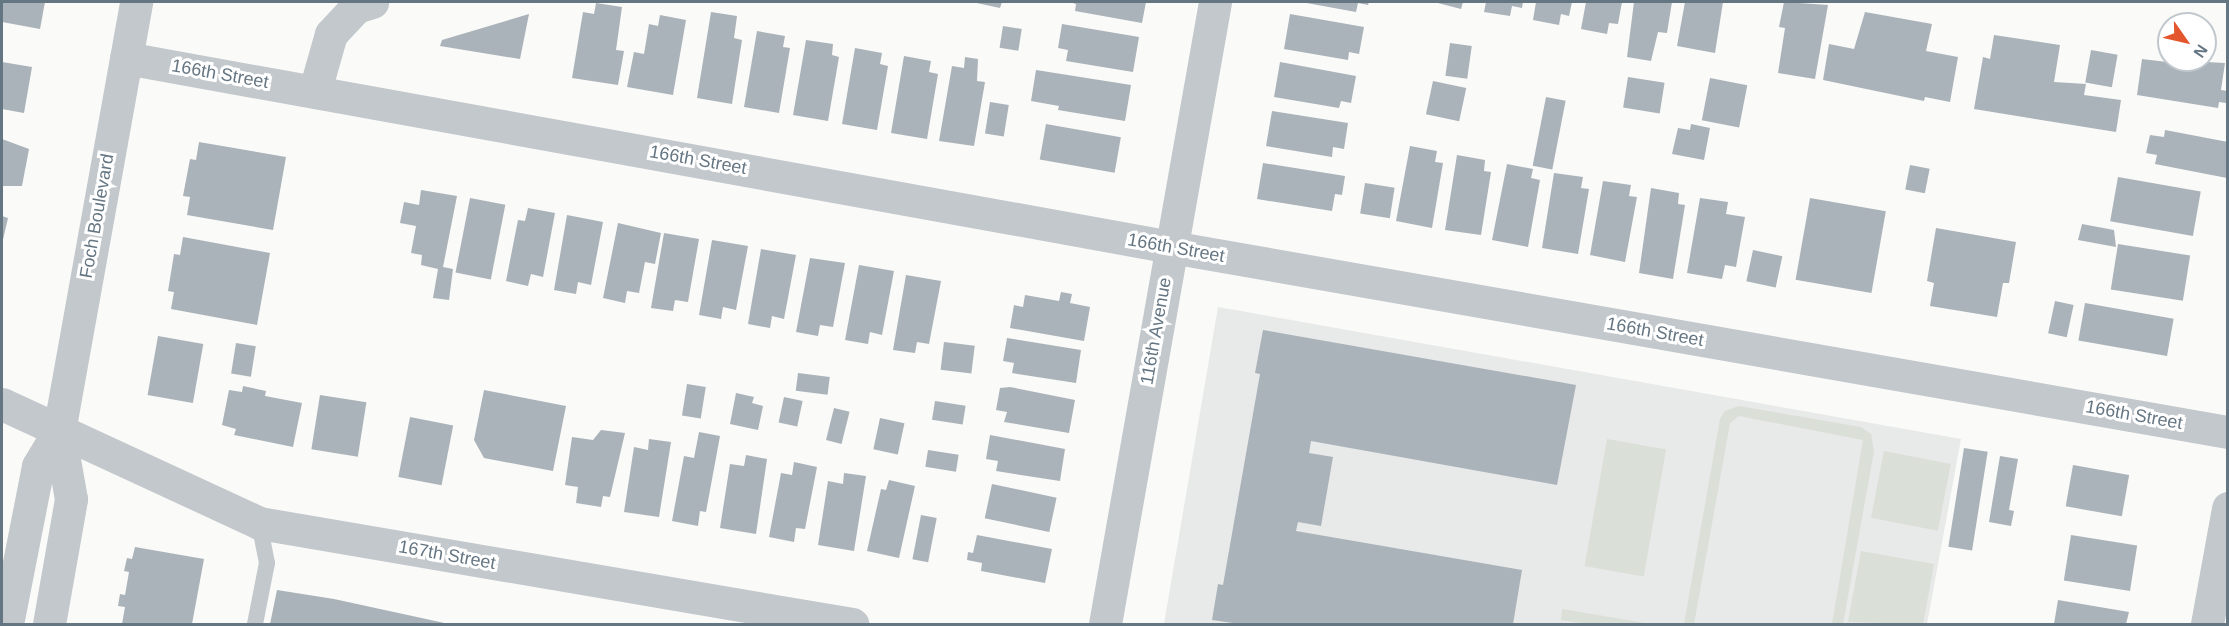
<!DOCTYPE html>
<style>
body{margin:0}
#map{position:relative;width:2229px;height:626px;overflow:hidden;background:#fafaf8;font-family:Arial,sans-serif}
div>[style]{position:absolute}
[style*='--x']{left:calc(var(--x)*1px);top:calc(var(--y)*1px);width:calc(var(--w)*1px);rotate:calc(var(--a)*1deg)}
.built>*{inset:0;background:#e8e9e9}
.green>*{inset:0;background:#dadfd7;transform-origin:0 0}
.building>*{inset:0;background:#aab3b9;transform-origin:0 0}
.service>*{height:16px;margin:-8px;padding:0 8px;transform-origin:8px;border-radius:8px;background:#c3c8cc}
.minor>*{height:33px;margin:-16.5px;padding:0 16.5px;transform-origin:16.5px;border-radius:16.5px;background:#c3c8cc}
span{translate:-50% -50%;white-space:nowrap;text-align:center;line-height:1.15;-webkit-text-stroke:6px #fff;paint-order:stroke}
.street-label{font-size:18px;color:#657683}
.frame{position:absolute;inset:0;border:3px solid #657683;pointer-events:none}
.north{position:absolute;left:2157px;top:12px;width:60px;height:60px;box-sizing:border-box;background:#fff;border:2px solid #c1c8cd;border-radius:50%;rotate:124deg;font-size:16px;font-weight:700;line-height:24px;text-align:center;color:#657683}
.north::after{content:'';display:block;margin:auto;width:21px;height:27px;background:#e4572e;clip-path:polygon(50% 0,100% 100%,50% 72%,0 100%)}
</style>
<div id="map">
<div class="built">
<i style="clip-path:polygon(1218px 307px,1961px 439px,1927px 624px,1164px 624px)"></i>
</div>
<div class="green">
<i style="clip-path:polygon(1739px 406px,1861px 427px,1871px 434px,1874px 451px,1843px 624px,1832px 624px,1863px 440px,1739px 416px,1730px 423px,1694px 624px,1684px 624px,1720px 419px,1725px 411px)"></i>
<i style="left:1607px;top:439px;width:60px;height:129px;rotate:10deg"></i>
<i style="left:1884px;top:451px;width:68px;height:68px;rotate:11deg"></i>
<i style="clip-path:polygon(1861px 551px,1934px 564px,1923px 624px,1848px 622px)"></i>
<i style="clip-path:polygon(1562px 609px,1651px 624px,1587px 624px,1561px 620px)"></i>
</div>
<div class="building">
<i style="clip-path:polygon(2px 2px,45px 2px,40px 29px,2px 22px)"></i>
<i style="clip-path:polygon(972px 2px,1002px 2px,1000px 8px)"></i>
<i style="clip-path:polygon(1070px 2px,1146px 2px,1142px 23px,1075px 11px,1076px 4px)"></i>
<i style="clip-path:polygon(1301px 2px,1369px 2px,1368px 5px,1358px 3px,1356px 12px)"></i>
<i style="clip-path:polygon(1434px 2px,1463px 2px,1461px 9px)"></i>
<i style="clip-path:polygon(1486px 2px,1523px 2px,1522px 8px,1512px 6px,1510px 16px,1484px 12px)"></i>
<i style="clip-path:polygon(1536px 2px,1572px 2px,1569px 16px,1561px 14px,1559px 25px,1533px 20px)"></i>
<i style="clip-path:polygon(1586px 2px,1622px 2px,1618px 24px,1609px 23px,1607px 34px,1581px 29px)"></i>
<i style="clip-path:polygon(1634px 2px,1672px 2px,1667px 33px,1658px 32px,1651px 61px,1627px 57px)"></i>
<i style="clip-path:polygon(1685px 2px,1723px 2px,1715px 53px,1677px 46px)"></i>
<i style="clip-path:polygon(1784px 2px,1828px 5px,1815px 79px,1778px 73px,1785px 28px,1779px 27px)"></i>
<i style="clip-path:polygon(596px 3px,622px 7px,616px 50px,624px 51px,618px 85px,572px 78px,583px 12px,594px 14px)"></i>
<i style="clip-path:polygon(711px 12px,737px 16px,734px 38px,742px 40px,732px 104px,697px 98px)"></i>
<i style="clip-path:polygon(1865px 12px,1932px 24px,1926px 51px,1958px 57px,1950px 102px,1925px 97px,1924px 101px,1823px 80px,1829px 44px,1854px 49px)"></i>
<i style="clip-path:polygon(529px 14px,520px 59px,440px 46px,442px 40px)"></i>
<i style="clip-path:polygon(1290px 14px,1364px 27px,1359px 54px,1349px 52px,1348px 60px,1284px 49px)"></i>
<i style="clip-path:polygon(660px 15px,686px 20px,673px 95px,627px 87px,634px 52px,644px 54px,649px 24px,658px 26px)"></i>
<i style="clip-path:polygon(1062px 24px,1139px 37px,1133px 72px,1066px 61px,1068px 50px,1058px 48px)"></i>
<i style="left:1003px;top:26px;width:19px;height:22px;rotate:9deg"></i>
<i style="clip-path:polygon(757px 31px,785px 36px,783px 47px,790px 48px,779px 113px,744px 107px)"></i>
<i style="clip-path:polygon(1994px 35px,2060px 45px,2054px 82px,2086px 84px,2084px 95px,2121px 100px,2116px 132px,1974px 109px,1983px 57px,1990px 59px)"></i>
<i style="clip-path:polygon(806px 40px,833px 44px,832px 55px,839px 57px,828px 121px,793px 115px)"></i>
<i style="left:1450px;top:43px;width:22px;height:33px;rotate:8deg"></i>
<i style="clip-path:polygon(855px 48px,882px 53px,880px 64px,888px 66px,877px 130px,842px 124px)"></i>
<i style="left:2091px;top:50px;width:27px;height:33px;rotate:10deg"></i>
<i style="clip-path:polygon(2168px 55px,2169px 60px,2225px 63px,2221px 90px,2228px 91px,2226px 103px,2219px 102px,2218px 108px,2137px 95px,2142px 59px,2167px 62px)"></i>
<i style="clip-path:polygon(904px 56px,931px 61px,929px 72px,938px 74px,927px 139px,891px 133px)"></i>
<i style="clip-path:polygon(965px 57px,978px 59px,977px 81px,985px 82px,974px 146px,939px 141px,952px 66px,964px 68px)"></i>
<i style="clip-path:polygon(2px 62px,32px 67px,24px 113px,2px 109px)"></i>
<i style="clip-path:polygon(1280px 62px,1356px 76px,1351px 103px,1341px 101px,1339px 108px,1274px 97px)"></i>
<i style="clip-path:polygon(1036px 70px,1131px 85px,1125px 121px,1058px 110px,1059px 106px,1031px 101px)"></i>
<i style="left:1628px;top:77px;width:37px;height:31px;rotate:9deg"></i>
<i style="left:1710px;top:78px;width:38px;height:43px;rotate:11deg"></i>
<i style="left:1433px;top:81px;width:34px;height:34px;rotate:12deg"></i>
<i style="left:1546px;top:97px;width:20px;height:70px;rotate:11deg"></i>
<i style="left:990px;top:102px;width:19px;height:32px;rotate:9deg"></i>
<i style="clip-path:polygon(1272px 111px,1348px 123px,1344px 149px,1333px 147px,1332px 157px,1266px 146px)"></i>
<i style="left:1046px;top:124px;width:76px;height:36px;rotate:10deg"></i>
<i style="clip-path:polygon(1691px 124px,1710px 128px,1704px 160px,1672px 154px,1678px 128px,1690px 130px)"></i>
<i style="clip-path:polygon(2165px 130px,2228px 142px,2227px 178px,2155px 164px,2157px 155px,2146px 153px,2150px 135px,2164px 137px)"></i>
<i style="clip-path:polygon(2px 139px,29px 149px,22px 186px,2px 186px)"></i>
<i style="clip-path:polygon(199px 142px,286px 157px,273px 230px,187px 215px,190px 197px,183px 196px,190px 159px,196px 160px)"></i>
<i style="clip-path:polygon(1410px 146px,1437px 151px,1435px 162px,1443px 163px,1432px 228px,1396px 221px)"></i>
<i style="clip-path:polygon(1457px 155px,1485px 160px,1484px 171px,1491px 172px,1481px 235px,1445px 230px)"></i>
<i style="clip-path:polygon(1263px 163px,1345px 176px,1342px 195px,1335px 194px,1332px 211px,1257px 199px)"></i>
<i style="clip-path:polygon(1507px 164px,1533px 169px,1531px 178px,1540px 180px,1528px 247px,1492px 240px)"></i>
<i style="left:1910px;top:165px;width:20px;height:25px;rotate:11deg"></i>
<i style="clip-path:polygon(1554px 173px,1583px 177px,1581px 188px,1589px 189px,1578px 254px,1542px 248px)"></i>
<i style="left:2118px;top:177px;width:84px;height:45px;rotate:10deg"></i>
<i style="clip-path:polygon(1603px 181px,1631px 185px,1629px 196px,1637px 197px,1625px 262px,1590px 255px)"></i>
<i style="left:1365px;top:183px;width:30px;height:31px;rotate:9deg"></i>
<i style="clip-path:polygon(1651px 188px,1679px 193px,1678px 204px,1685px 205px,1673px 279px,1639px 273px)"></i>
<i style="clip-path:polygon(421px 190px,457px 196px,443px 267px,453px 269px,449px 300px,433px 298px,438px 269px,421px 265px,422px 255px,411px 253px,416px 226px,400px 223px,404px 202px,419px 205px)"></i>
<i style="left:470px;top:198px;width:36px;height:76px;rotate:11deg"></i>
<i style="clip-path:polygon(1700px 198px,1728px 202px,1726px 214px,1745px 217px,1736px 267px,1725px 265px,1722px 279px,1687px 273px)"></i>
<i style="left:1810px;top:198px;width:77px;height:83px;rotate:10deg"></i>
<i style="clip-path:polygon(528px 208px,555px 213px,543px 277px,531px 274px,528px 286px,506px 281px,518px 220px,525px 221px)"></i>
<i style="clip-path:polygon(567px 215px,603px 222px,591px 285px,578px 282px,576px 294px,554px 290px)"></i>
<i style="clip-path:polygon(2px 216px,8px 218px,2px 244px)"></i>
<i style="clip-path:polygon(618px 223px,661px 233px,655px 264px,645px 262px,639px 293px,627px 291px,625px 303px,603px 298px)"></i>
<i style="clip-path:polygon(2082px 224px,2114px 230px,2116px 247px,2078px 240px)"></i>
<i style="clip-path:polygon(1936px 228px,2016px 242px,2009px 283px,2003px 283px,1997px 317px,1930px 306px,1934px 283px,1927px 281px)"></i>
<i style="clip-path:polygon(664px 233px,699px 239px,688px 302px,675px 300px,673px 311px,651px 308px)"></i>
<i style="clip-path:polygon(183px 237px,270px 253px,257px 325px,171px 309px,174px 292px,168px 291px,174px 254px,180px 255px)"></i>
<i style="clip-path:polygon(712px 240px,748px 246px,736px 310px,723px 307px,721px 319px,699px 315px)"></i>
<i style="left:2118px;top:244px;width:73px;height:46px;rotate:9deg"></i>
<i style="clip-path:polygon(761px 249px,796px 255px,784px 319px,772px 316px,770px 328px,748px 324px)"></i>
<i style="left:1753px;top:250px;width:30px;height:32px;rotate:12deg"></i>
<i style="clip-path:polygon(810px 258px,845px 263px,833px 327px,820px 325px,818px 336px,796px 332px)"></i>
<i style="clip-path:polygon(859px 265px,894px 271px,882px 335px,870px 332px,868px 344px,845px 340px)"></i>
<i style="clip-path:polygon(906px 275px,941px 281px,929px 344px,917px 342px,915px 353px,893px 350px)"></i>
<i style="clip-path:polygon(1061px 292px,1072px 294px,1070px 303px,1090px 307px,1084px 341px,1010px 328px,1014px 305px,1023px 307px,1025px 295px,1059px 301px)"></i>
<i style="left:2055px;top:301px;width:19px;height:33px;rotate:12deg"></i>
<i style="left:2085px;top:303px;width:90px;height:38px;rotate:10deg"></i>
<i style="clip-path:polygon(1263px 330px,1576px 385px,1557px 485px,1311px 441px,1309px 453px,1333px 457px,1321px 526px,1298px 522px,1296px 531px,1522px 570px,1513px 624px,1240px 624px,1212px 620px,1218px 584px,1223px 585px,1260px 374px,1255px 373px)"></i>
<i style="left:158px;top:336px;width:46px;height:60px;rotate:10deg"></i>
<i style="clip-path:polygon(1007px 338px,1081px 350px,1076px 383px,1012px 373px,1014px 363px,1003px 361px)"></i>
<i style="left:944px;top:342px;width:31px;height:28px;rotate:7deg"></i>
<i style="left:236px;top:343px;width:20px;height:31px;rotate:9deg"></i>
<i style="left:798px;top:373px;width:32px;height:18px;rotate:7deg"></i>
<i style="left:687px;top:384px;width:19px;height:32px;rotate:9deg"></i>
<i style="clip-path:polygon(243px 386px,266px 391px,265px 396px,302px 403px,293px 447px,234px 435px,236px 429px,222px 425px,229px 390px,242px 392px)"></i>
<i style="clip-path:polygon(1010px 387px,1075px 400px,1069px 433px,1004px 422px,1007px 412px,996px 410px,1000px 388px)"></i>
<i style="clip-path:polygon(484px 390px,566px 406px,553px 471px,484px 458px,474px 440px)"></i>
<i style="clip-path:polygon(736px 393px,754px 397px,752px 403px,763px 406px,758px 430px,730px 424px)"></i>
<i style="left:320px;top:395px;width:47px;height:55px;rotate:9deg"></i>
<i style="left:784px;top:397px;width:19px;height:26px;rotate:12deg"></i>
<i style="left:935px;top:401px;width:31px;height:19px;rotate:9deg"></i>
<i style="left:834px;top:408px;width:16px;height:33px;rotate:14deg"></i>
<i style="left:410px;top:417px;width:44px;height:61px;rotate:11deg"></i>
<i style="left:880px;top:418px;width:25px;height:32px;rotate:12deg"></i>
<i style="clip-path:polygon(601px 430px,625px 433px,610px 497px,603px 496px,601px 507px,576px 503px,578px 487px,565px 485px,572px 437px,593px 440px)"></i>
<i style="clip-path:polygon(699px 432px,720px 436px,706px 512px,700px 511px,698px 526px,672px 521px,684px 456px,694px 458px)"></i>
<i style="clip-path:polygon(990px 435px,1065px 449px,1060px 481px,996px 471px,998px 461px,986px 459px)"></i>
<i style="clip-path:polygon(649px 439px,671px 442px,659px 517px,624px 512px,634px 447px,648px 450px)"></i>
<i style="left:1964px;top:448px;width:24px;height:100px;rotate:9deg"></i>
<i style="left:928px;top:450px;width:31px;height:17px;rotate:9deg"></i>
<i style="clip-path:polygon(746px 455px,767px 459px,756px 534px,720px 528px,730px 464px,744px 466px)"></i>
<i style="clip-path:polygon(2000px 456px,2018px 459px,2009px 510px,2014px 511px,2011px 526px,1989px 522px)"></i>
<i style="clip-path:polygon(794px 462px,817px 467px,805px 529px,796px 528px,794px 542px,769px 537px,781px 473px,792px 475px)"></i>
<i style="left:2073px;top:465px;width:57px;height:42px;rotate:10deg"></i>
<i style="clip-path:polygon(844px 473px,866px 476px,854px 551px,818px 545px,828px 481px,843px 484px)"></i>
<i style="clip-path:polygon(889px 480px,915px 486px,899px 558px,867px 551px,881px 489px,886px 490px)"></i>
<i style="left:992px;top:484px;width:66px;height:35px;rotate:12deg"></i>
<i style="left:921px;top:515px;width:16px;height:45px;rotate:11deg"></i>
<i style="clip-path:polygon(977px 535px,1052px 549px,1045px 583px,981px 571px,982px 563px,967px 560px,968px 552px,973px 553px)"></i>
<i style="left:2071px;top:535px;width:67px;height:46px;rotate:9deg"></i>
<i style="clip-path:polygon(135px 547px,204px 559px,192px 624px,122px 624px,125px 607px,118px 606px,120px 594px,125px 595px,129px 572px,124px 571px,127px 558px,132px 559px)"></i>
<i style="clip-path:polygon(277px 590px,334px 599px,449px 624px,270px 624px)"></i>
<i style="clip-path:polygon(2058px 600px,2129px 612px,2126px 624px,2054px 624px)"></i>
</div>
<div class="service">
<i style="--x:255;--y:624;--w:62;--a:-78.9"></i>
<i style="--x:267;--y:563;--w:41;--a:-101.3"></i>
</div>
<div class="minor">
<i style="--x:126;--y:58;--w:1062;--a:10.25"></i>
<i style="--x:1171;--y:247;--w:1073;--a:9.93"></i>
<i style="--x:315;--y:90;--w:58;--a:-74.1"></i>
<i style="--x:331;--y:34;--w:37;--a:-47"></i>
<i style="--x:356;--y:7;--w:17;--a:-17"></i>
<i style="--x:2;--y:404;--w:283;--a:24.8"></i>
<i style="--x:259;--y:523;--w:602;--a:9.67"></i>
<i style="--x:7;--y:624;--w:161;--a:-78.9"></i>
<i style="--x:38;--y:466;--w:41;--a:-59"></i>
<i style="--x:49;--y:624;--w:127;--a:-80"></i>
<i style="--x:71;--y:499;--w:69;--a:-100"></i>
<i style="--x:59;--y:431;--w:436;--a:-79.8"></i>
<i style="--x:1105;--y:624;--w:632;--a:-79.97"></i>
<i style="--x:2207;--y:624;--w:118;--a:-79.7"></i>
</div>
<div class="street-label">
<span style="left:220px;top:74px;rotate:10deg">166th Street</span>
<span style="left:698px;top:160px;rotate:10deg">166th Street</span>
<span style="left:97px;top:216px;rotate:-80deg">Foch Boulevard</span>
<span style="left:1176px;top:248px;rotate:10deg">166th Street</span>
<span style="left:1156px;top:331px;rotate:-80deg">116th Avenue</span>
<span style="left:1655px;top:332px;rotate:10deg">166th Street</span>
<span style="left:2134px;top:415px;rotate:10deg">166th Street</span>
<span style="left:447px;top:555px;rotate:10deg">167th Street</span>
</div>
<div class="frame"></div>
<div class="north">N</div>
</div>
